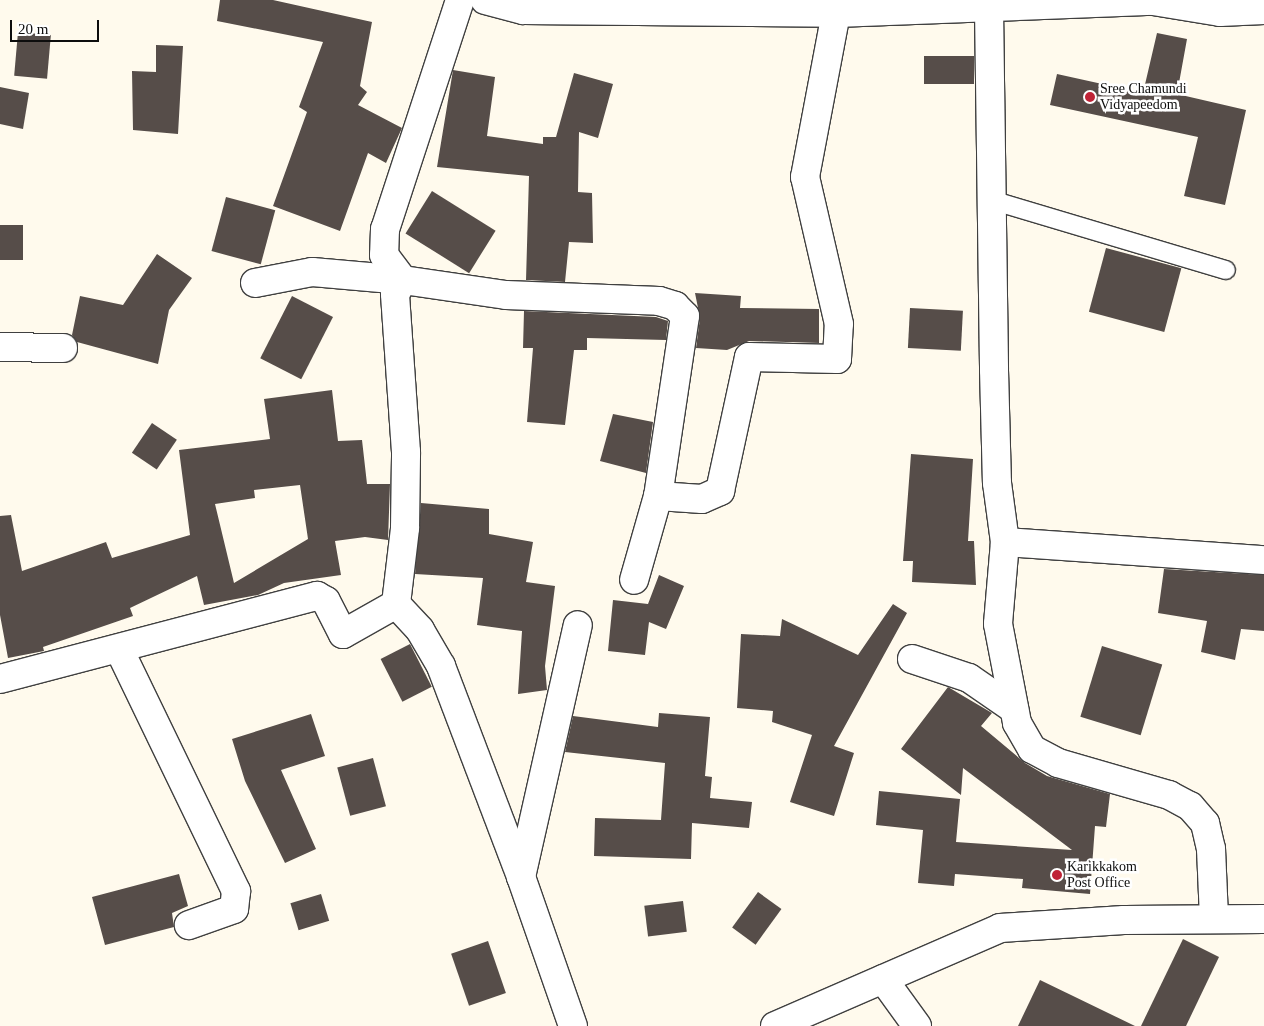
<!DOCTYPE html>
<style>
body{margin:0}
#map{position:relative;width:1264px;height:1026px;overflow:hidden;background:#fffaed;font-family:Georgia,serif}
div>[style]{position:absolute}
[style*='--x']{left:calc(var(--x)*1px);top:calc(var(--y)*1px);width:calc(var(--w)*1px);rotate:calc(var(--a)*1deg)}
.building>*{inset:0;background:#564d49;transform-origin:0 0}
.roads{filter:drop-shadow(1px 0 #404040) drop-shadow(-1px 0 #404040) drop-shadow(0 1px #404040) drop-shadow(0 -1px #404040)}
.lane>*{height:18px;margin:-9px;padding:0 9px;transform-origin:9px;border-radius:9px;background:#fff}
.street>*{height:28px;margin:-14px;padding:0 14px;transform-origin:14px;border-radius:14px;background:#fff}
.dots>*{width:14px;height:14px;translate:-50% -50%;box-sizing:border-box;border:2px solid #fff;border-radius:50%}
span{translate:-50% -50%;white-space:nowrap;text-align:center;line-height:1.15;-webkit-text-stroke:5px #fff;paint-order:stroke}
.poi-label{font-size:14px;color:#0d0d0d}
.left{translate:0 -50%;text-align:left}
.scale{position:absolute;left:10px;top:20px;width:89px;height:22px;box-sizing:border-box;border:2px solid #0d0d0d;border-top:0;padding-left:6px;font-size:15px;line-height:18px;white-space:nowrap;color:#0d0d0d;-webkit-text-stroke:4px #fff;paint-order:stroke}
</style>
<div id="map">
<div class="building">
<i style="clip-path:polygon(220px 0,273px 0,372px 22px,360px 86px,367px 92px,358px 105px,402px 128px,386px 163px,368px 153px,340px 231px,273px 206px,307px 112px,299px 107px,323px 42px,217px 21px)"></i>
<i style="left:18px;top:32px;width:33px;height:44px;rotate:5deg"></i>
<i style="clip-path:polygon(1157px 33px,1187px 39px,1177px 94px,1246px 110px,1225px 205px,1184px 196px,1198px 137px,1050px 105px,1057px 74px,1143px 93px)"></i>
<i style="clip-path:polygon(156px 45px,183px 46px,178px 134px,133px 130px,132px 71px,156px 72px)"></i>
<i style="left:974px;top:56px;width:28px;height:50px;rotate:90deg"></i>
<i style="clip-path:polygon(453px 70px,495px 77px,487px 136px,543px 144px,543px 137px,556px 137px,574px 73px,613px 84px,598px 138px,579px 132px,578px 192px,592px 193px,593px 243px,569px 242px,565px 282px,526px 280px,529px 176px,437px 167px)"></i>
<i style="clip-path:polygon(0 87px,29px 93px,23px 129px,0 124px)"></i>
<i style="left:432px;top:191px;width:75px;height:50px;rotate:32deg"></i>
<i style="left:226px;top:197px;width:51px;height:56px;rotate:15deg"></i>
<i style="left:0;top:225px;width:23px;height:35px"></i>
<i style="left:1106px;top:248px;width:78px;height:66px;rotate:15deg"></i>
<i style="clip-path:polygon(157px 254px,192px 278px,169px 310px,158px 364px,77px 342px,72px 335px,80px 296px,123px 305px)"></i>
<i style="clip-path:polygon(695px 293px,741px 296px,740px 308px,819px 309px,819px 343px,749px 341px,727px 350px,696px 348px,700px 318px)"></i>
<i style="left:292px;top:296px;width:46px;height:70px;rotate:27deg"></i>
<i style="left:910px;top:308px;width:53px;height:40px;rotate:3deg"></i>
<i style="clip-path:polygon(524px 311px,656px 317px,668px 321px,666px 340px,587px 338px,587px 350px,574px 350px,565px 425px,527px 422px,533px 348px,523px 348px)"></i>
<i style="clip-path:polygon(evenodd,332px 390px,338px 441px,362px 440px,367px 484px,390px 484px,388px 540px,365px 537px,335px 541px,341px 575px,284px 583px,258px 595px,204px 605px,197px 576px,130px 608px,133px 616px,43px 647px,44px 651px,8px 658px,0 615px,0 516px,11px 515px,22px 571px,106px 542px,112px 558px,190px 535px,179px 450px,270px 439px,264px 399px,332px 390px,300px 485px,308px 539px,234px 583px,215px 504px,255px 498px,254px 490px,300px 485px)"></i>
<i style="clip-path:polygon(613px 414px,653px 422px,646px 473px,600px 461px)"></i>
<i style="left:152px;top:423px;width:30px;height:36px;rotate:34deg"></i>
<i style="clip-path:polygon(911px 454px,973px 459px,968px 541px,974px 541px,976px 585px,912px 582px,913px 561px,903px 561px)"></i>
<i style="clip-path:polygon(421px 503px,489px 509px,489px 534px,533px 542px,526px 582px,555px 586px,545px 666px,547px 690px,518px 694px,522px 631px,477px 625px,483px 578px,415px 574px)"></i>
<i style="clip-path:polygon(1164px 569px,1264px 575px,1264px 631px,1241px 629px,1235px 660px,1201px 652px,1207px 621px,1158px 613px)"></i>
<i style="clip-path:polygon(659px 575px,684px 586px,666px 629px,649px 622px,645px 655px,608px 651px,613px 600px,648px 604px)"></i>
<i style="clip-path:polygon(893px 604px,907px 613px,834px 746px,854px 753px,834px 816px,790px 802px,812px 735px,772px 722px,773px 711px,737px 708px,741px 634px,780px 636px,782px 619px,858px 655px)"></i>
<i style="left:410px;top:644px;width:48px;height:33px;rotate:63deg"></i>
<i style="left:1102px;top:646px;width:63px;height:74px;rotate:17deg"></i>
<i style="clip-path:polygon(948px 687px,992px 713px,981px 726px,1025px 763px,1047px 776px,1110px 794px,1106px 827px,1095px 826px,1090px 894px,1022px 888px,1023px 879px,955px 874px,954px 886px,918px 883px,923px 830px,876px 825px,879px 791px,960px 799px,956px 842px,1072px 850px,963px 768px,961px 795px,901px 749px)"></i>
<i style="clip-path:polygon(659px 713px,710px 717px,705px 776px,712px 777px,710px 798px,752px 802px,749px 828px,692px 823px,691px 859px,594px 856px,595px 818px,661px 820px,665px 763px,565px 752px,573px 716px,658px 727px)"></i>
<i style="clip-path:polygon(311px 714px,325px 756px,281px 770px,316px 849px,285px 863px,245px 781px,232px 739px)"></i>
<i style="left:373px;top:758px;width:50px;height:37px;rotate:75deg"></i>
<i style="clip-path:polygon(179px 874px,188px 906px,172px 913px,174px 927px,105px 945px,92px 897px)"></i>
<i style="left:758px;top:892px;width:29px;height:44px;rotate:36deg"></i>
<i style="left:321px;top:894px;width:28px;height:32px;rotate:73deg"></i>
<i style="left:683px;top:901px;width:31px;height:39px;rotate:83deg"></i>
<i style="clip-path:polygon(1183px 939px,1219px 957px,1186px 1026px,1141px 1026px)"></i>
<i style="left:488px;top:941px;width:55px;height:39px;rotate:71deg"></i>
<i style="clip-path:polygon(1040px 980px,1135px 1026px,1018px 1026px)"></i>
</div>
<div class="roads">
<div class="lane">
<i style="--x:991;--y:200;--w:245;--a:16.6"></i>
</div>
<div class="street">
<i style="--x:460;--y:0;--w:241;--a:108.1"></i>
<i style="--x:385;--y:229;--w:26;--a:92"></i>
<i style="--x:384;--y:255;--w:31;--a:53"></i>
<i style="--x:403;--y:280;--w:104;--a:8.3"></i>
<i style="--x:506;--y:295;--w:153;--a:2.2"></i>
<i style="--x:659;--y:301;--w:17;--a:17"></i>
<i style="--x:675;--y:306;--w:14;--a:45"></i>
<i style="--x:685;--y:316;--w:182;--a:98.5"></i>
<i style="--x:658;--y:496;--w:87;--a:105.9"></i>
<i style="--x:485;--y:0;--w:39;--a:15"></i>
<i style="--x:523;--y:10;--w:313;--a:0.5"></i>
<i style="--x:836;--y:13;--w:317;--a:-2.2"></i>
<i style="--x:1153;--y:1;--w:68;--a:9.3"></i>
<i style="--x:1220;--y:12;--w:44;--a:-2.6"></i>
<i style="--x:989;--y:8;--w:362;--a:89.2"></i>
<i style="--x:994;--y:370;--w:113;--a:88.5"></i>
<i style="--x:997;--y:483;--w:60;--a:82.3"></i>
<i style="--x:1005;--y:542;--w:82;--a:94.9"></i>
<i style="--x:998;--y:624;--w:101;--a:79.1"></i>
<i style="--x:1017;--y:723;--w:30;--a:60"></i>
<i style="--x:1032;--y:749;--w:30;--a:28"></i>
<i style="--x:1058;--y:763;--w:116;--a:16.1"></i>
<i style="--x:1169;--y:795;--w:24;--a:28"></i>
<i style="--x:1190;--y:806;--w:23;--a:49"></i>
<i style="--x:1205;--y:823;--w:27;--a:77"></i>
<i style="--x:1211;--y:849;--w:70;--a:87.5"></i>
<i style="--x:0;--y:347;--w:63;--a:0.9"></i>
<i style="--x:658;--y:496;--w:44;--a:3.9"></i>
<i style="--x:702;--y:499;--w:20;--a:-24"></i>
<i style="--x:720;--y:491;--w:137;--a:-77.8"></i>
<i style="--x:749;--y:357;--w:88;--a:1.3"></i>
<i style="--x:837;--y:359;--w:35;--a:-87"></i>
<i style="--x:839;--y:324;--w:151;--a:-103"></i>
<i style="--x:805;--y:177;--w:167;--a:-79.3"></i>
<i style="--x:1005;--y:542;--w:260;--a:4"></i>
<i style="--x:396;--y:604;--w:35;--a:47"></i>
<i style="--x:420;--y:630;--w:42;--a:59.7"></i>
<i style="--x:441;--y:666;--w:226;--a:69.2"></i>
<i style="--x:120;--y:651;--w:267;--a:64.2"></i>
<i style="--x:236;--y:891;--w:18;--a:96"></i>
<i style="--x:234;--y:909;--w:48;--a:160.4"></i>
<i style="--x:912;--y:659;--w:60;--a:18.4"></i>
<i style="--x:969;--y:678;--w:55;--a:34.6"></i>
<i style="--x:0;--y:679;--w:328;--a:-14.7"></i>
<i style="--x:317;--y:596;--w:10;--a:29"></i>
<i style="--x:326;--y:601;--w:37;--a:63"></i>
<i style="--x:343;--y:634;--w:61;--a:-29.5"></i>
<i style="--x:396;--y:604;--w:77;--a:-83.2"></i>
<i style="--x:405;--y:528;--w:76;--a:-89.2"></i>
<i style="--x:406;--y:452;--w:158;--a:-94"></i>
<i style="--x:395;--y:294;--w:16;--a:-60"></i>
<i style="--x:403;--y:280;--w:91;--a:-175"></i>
<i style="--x:312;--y:272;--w:58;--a:169.1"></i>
<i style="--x:883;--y:979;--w:58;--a:54.1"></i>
<i style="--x:573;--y:1026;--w:158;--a:-109.2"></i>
<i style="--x:521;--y:877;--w:258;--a:-77.3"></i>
<i style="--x:775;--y:1026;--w:245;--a:-23.5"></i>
<i style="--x:1000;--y:928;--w:124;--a:-3.7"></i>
<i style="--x:1124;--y:920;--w:140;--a:-0.4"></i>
</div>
</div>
<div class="dots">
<i style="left:1090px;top:97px;background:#bf2336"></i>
<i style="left:1057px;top:875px;background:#bf2336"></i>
</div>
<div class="poi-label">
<span class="left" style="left:1100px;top:97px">Sree Chamundi<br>Vidyapeedom</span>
<span class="left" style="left:1067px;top:875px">Karikkakom<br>Post Office</span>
</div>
<div class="scale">20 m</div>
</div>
